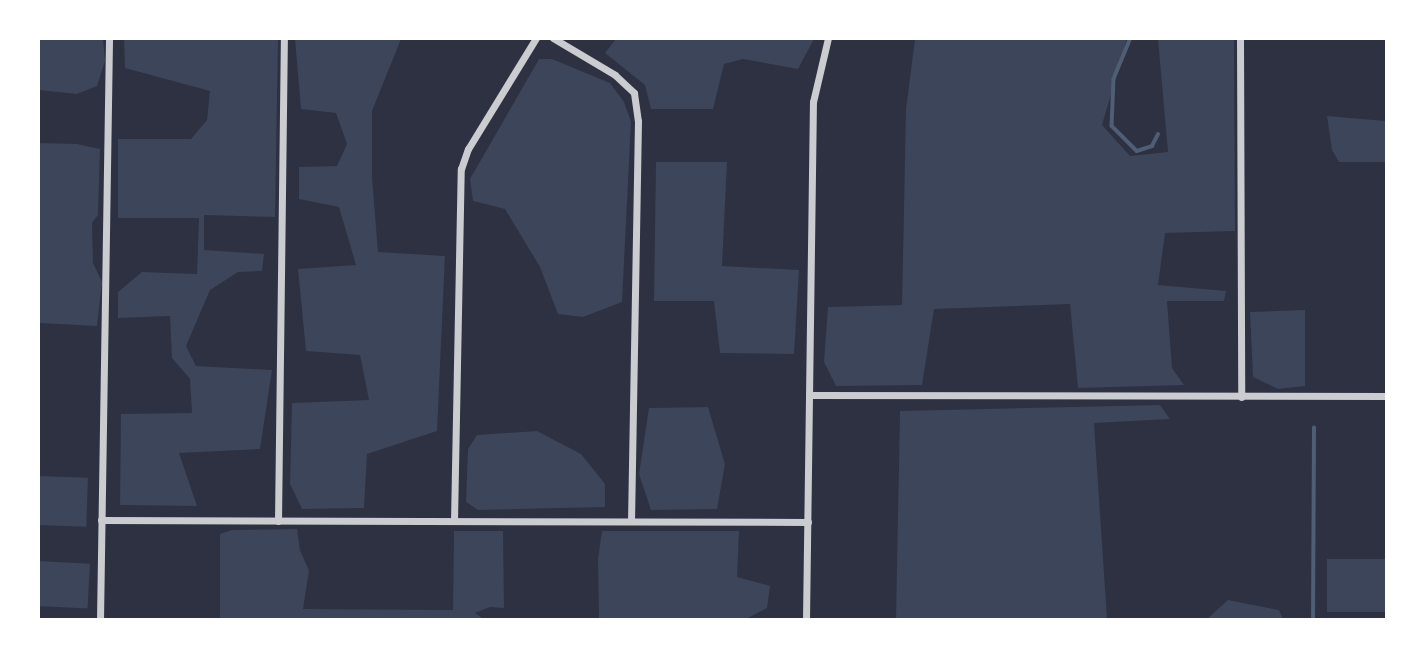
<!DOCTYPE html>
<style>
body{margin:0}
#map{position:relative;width:1425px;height:658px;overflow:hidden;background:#2d3142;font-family:"Libre Baskerville",serif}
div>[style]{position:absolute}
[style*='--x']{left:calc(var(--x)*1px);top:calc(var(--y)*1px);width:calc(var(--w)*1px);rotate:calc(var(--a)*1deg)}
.green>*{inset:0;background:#3c4559;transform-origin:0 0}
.stream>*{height:3.5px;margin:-1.75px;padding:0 1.75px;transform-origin:1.75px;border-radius:1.75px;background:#4f5d75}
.minor>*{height:7px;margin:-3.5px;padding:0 3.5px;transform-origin:3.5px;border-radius:3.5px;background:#caccd0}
span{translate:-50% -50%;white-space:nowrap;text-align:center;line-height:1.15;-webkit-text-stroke:7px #fff;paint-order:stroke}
.frame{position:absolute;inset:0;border:40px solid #fff;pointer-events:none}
</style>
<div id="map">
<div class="green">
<i style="clip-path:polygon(38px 39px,103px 39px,105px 61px,97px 86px,77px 94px,39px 90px)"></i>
<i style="clip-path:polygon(124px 39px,278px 39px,275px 217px,204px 215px,204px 250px,264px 254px,262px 271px,238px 272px,210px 290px,186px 346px,196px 366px,272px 370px,260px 449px,179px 453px,197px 506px,120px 505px,121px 414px,192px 413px,190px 379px,172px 358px,170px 316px,118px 318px,118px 292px,142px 272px,197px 274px,199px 218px,118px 218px,118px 139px,191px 139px,207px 120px,210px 91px,125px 68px)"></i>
<i style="clip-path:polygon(295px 39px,401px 39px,372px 111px,372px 178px,378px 252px,445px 256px,437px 431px,367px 454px,364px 508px,302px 509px,290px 484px,292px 403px,369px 400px,360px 355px,306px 351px,298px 269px,356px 265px,339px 207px,299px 199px,299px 167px,337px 166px,347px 144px,336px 113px,301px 109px)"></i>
<i style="clip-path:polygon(616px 39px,616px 38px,814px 39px,798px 69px,743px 59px,724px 64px,713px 109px,651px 109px,645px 85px,605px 53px)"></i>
<i style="clip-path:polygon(915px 39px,1127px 39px,1102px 125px,1130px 156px,1168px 152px,1158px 39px,1234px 39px,1235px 231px,1165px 233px,1158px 285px,1226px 291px,1224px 301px,1167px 301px,1172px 368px,1184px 385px,1078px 388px,1070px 304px,934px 309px,922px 385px,836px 386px,824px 362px,828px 307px,902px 305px,906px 109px)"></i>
<i style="clip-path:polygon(539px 59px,552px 59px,610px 83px,624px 102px,631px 122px,622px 302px,583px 317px,558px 314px,540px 267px,505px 209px,473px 201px,470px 179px)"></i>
<i style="clip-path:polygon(1327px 116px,1386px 121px,1386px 162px,1339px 162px,1332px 150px)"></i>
<i style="clip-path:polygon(38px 143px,77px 144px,100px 149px,98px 215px,92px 223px,93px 263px,102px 282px,97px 326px,39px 323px)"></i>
<i style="clip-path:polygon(656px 162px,727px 162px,722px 266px,799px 270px,794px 354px,720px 353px,714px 301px,654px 301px)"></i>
<i style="clip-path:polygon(1305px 310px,1305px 386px,1278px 389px,1253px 377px,1250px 312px)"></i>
<i style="clip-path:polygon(1160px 405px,1170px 419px,1094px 423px,1107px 619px,896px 619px,900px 411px)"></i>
<i style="clip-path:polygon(708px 407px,725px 464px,717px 509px,651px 510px,639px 474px,649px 408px)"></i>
<i style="clip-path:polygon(537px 431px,581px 454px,605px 484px,605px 507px,478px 510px,466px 502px,468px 449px,477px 435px)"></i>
<i style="left:39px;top:476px;width:49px;height:49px;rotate:2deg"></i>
<i style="clip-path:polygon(297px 529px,300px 550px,309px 571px,303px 609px,453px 610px,454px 531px,503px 531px,504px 608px,490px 607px,475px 613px,485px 620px,220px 619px,220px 534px,232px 530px)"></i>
<i style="clip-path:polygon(602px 531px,739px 531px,737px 577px,770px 586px,767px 608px,746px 619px,599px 619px,598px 559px)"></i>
<i style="left:1386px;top:559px;width:53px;height:59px;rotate:90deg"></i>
<i style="left:39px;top:561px;width:51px;height:45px;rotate:3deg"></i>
<i style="clip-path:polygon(1228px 600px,1279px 610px,1283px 619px,1207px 619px)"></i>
</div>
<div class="stream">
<i style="--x:1131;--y:38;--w:44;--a:112.5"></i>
<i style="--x:1114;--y:79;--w:47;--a:92.4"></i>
<i style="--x:1112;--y:126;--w:35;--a:45"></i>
<i style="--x:1137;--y:151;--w:16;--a:-18"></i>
<i style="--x:1152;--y:146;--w:13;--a:-63"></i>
<i style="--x:1313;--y:620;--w:192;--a:-89.7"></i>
</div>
<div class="minor">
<i style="--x:553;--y:38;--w:72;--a:30.8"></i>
<i style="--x:615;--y:75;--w:26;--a:43"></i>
<i style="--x:634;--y:93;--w:28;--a:82"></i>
<i style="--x:638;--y:121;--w:400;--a:91"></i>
<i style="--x:1240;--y:38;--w:359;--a:89.8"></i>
<i style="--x:809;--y:395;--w:577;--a:0.1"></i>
<i style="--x:101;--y:520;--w:707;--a:0.16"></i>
<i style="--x:278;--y:521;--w:483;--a:-89.3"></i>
<i style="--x:454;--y:521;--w:352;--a:-88.9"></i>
<i style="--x:461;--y:169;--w:21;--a:-71"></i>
<i style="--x:468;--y:149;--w:130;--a:-58.5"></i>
<i style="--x:100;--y:620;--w:582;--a:-89.11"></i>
<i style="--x:806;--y:620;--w:518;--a:-89.23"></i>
<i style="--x:813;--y:102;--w:66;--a:-76.8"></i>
</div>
<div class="frame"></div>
</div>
